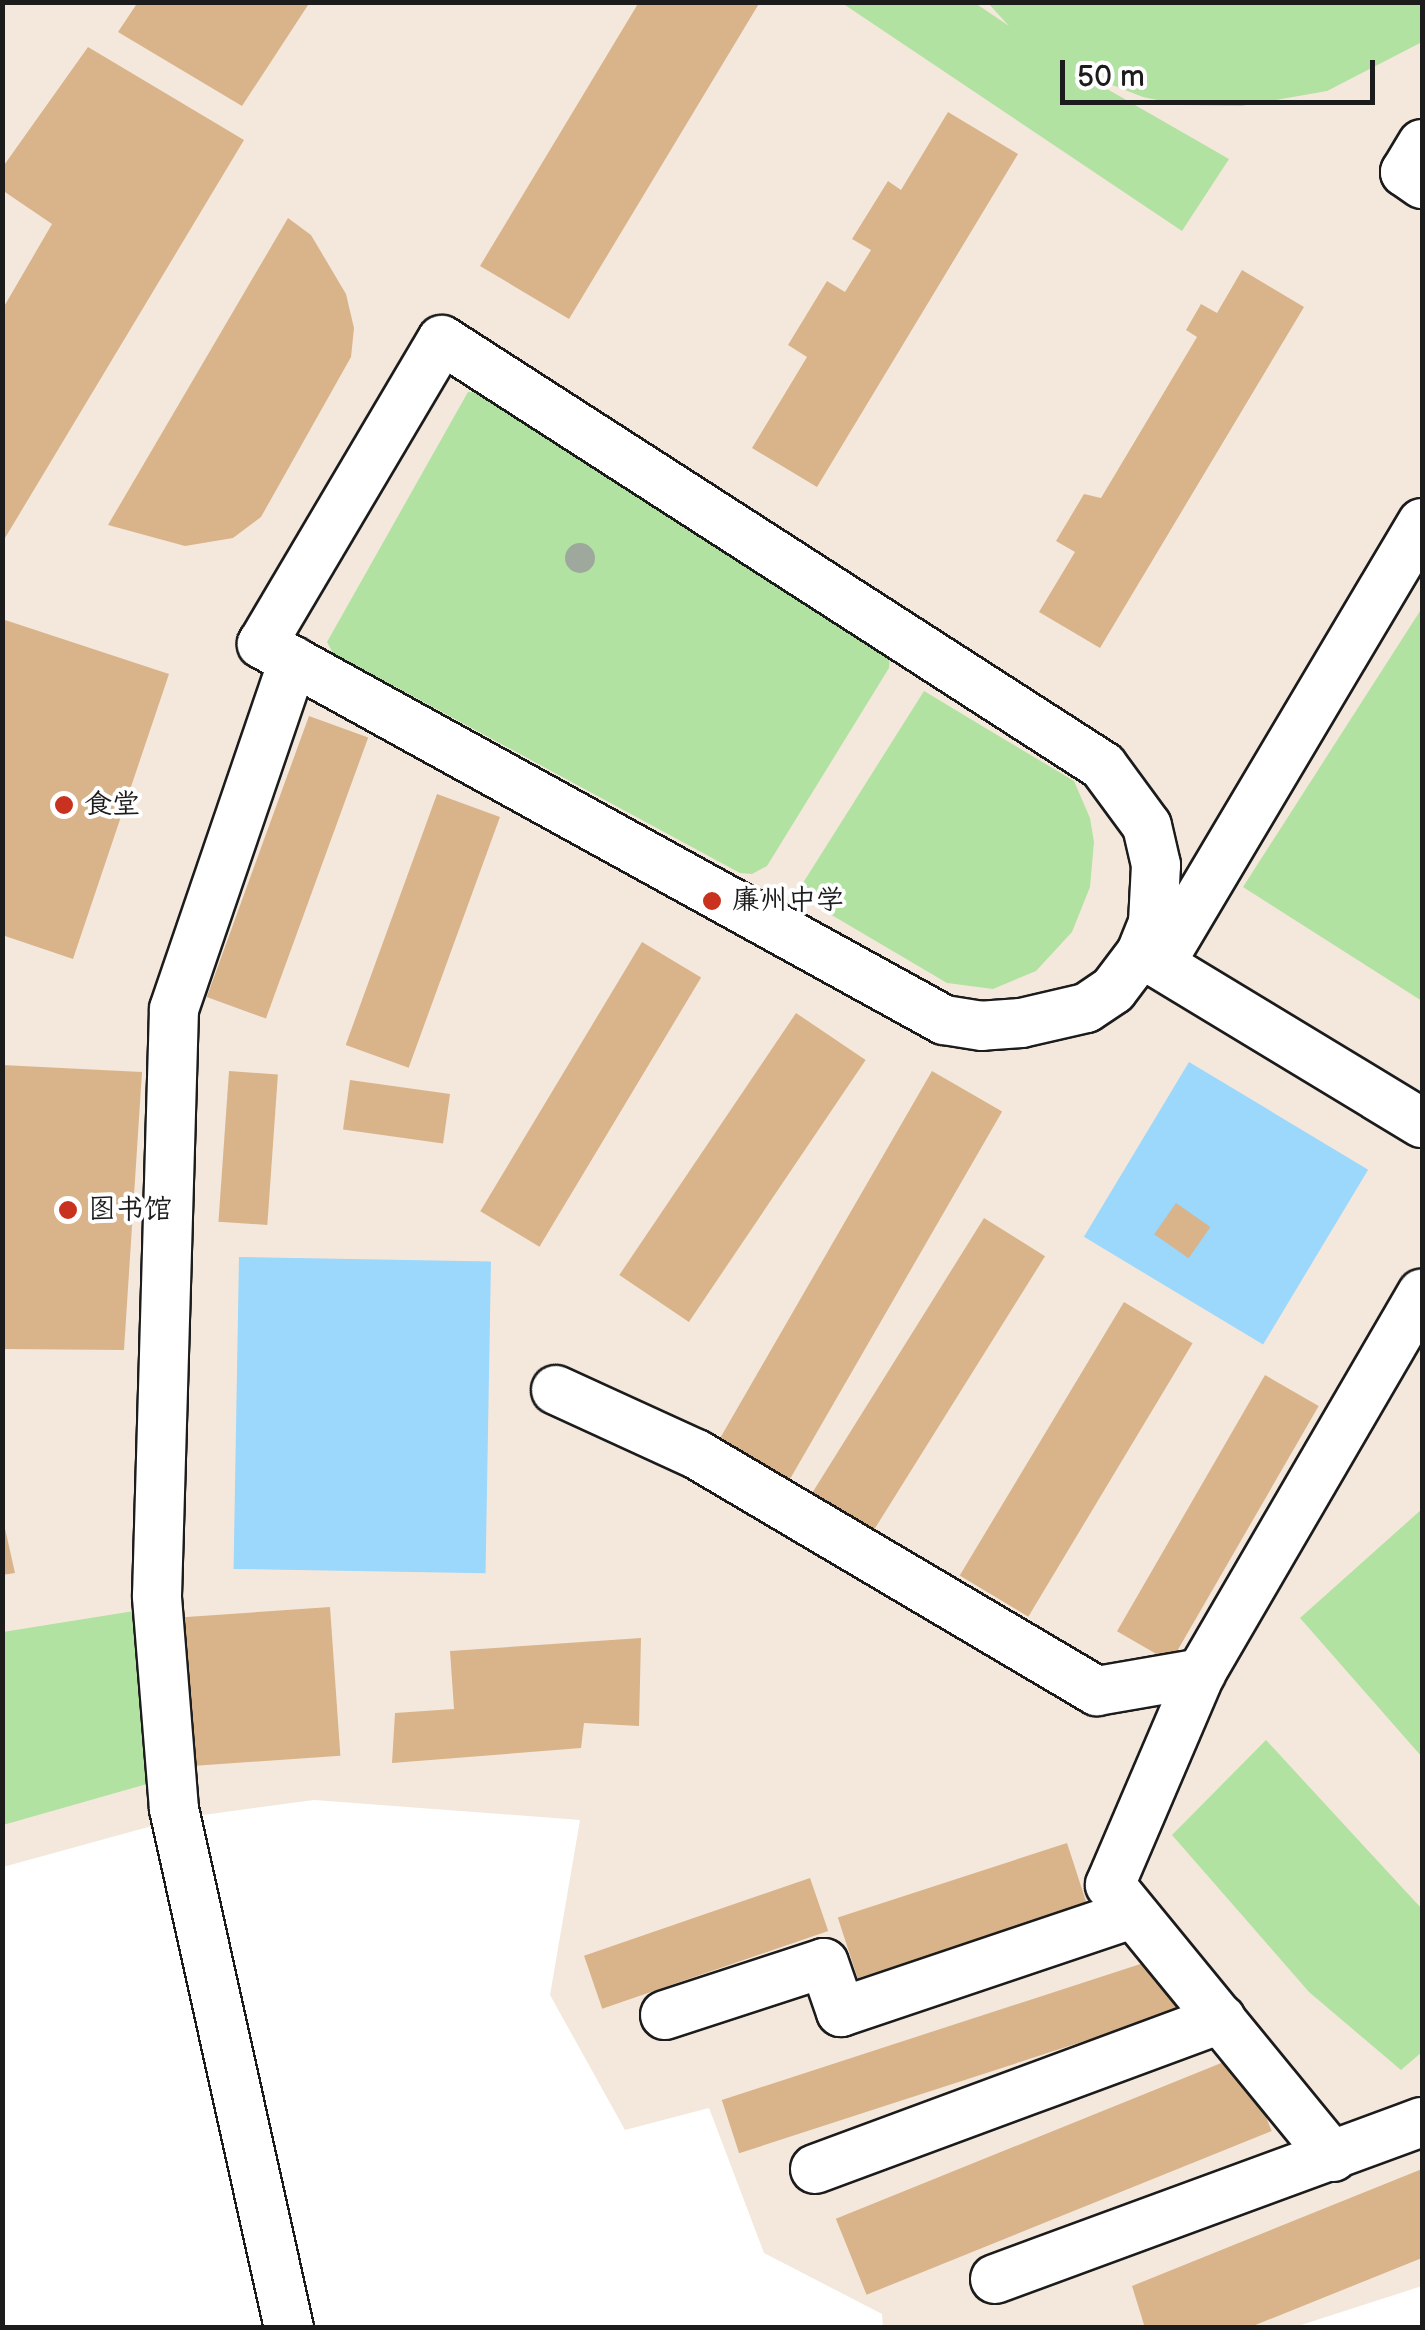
<!DOCTYPE html>
<meta charset="utf-8">
<style>
body{margin:0}
#map{position:relative;width:1425px;height:2330px;overflow:hidden;background:#fff;font-family:"Balsamiq Sans","LXGW WenKai TC",sans-serif}
div>[style]{position:absolute}
[style*='--x']{left:calc(var(--x)*1px);top:calc(var(--y)*1px);width:calc(var(--w)*1px);rotate:calc(var(--a)*1deg)}
.built>*{inset:0;background:#f4e8dc}
.green>*{inset:0;background:#b1e2a1}
.water>*{inset:0;background:#9cd7fc;transform-origin:0 0}
.building>*{inset:0;background:#d9b48b;transform-origin:0 0}
.roads{filter:drop-shadow(2px 0 #1c1c1c) drop-shadow(-2px 0 #1c1c1c) drop-shadow(0 2px #1c1c1c) drop-shadow(0 -2px #1c1c1c)}
.minor>*{height:48px;margin:-24px;padding:0 24px;transform-origin:24px;border-radius:24px;background:#fff}
.trees>*{width:30px;height:30px;margin:-15px;border-radius:50%;background:#9fa89c}
.dots>*{width:28px;height:28px;translate:-50% -50%;box-sizing:border-box;border:5px solid #fff;border-radius:50%}
span{translate:-50% -50%;white-space:nowrap;text-align:center;line-height:1.15;-webkit-text-stroke:8px #fff;paint-order:stroke}
.poi-label{font-size:28px;color:#1c1c1c}
.left{translate:0 -50%;text-align:left}
.frame{position:absolute;inset:0;border:5px solid #1c1c1c;pointer-events:none}
.scale{position:absolute;left:1060px;top:60px;width:315px;height:45px;box-sizing:border-box;border:5px solid #1c1c1c;border-top:0;padding-left:12px;font-size:30px;line-height:35px;white-space:nowrap;color:#1c1c1c;-webkit-text-stroke:8px #fff;paint-order:stroke}
</style>
<div id="map">
<div class="built">
<i style="clip-path:polygon(3px 3px,1422px 3px,1422px 2286px,1295px 2327px,883px 2327px,882px 2314px,764px 2253px,709px 2108px,625px 2130px,550px 1995px,580px 1820px,314px 1800px,181px 1818px,3px 1867px)"></i>
</div>
<div class="green">
<i style="clip-path:polygon(842px 3px,975px 3px,1009px 26px,988px 3px,1422px 3px,1422px 42px,1327px 91px,1241px 106px,1181px 105px,1143px 97px,1074px 70px,1229px 159px,1182px 231px)"></i>
<i style="clip-path:polygon(468px 392px,480px 393px,885px 639px,890px 650px,889px 668px,767px 866px,752px 874px,740px 873px,333px 653px,327px 642px)"></i>
<i style="clip-path:polygon(1422px 608px,1422px 1001px,1243px 887px)"></i>
<i style="clip-path:polygon(924px 691px,1074px 781px,1090px 818px,1094px 842px,1090px 887px,1072px 932px,1036px 971px,993px 989px,947px 983px,796px 894px)"></i>
<i style="clip-path:polygon(1422px 1509px,1422px 1757px,1300px 1618px)"></i>
<i style="clip-path:polygon(134px 1611px,154px 1782px,3px 1825px,3px 1632px)"></i>
<i style="clip-path:polygon(1266px 1740px,1422px 1909px,1422px 2052px,1401px 2070px,1309px 1992px,1172px 1835px)"></i>
</div>
<div class="water">
<i style="left:1189px;top:1062px;width:209px;height:204px;rotate:31deg"></i>
<i style="left:239px;top:1257px;width:252px;height:312px;rotate:1deg"></i>
</div>
<div class="building">
<i style="clip-path:polygon(138px 2px,310px 2px,242px 106px,118px 32px)"></i>
<i style="clip-path:polygon(639px 2px,760px 2px,569px 319px,480px 266px)"></i>
<i style="clip-path:polygon(88px 47px,244px 140px,2px 543px,2px 310px,52px 224px,2px 190px,2px 168px)"></i>
<i style="clip-path:polygon(948px 112px,1018px 154px,817px 487px,752px 448px,807px 357px,788px 345px,827px 281px,845px 292px,871px 250px,852px 239px,888px 181px,901px 190px)"></i>
<i style="clip-path:polygon(288px 218px,311px 235px,346px 294px,354px 328px,351px 357px,261px 517px,233px 538px,185px 546px,108px 525px)"></i>
<i style="clip-path:polygon(1242px 270px,1304px 307px,1100px 648px,1039px 612px,1075px 552px,1056px 541px,1084px 494px,1101px 498px,1197px 337px,1186px 330px,1201px 304px,1217px 313px)"></i>
<i style="clip-path:polygon(2px 619px,169px 674px,73px 959px,2px 935px)"></i>
<i style="left:309px;top:716px;width:63px;height:299px;rotate:20deg"></i>
<i style="left:437px;top:794px;width:67px;height:267px;rotate:20deg"></i>
<i style="left:642px;top:942px;width:69px;height:314px;rotate:31deg"></i>
<i style="left:796px;top:1013px;width:84px;height:316px;rotate:34deg"></i>
<i style="clip-path:polygon(2px 1065px,142px 1072px,124px 1350px,2px 1349px)"></i>
<i style="left:229px;top:1071px;width:49px;height:151px;rotate:4deg"></i>
<i style="left:932px;top:1071px;width:81px;height:428px;rotate:30deg"></i>
<i style="left:350px;top:1080px;width:101px;height:50px;rotate:8deg"></i>
<i style="left:1176px;top:1203px;width:42px;height:38px;rotate:35deg"></i>
<i style="left:984px;top:1218px;width:72px;height:327px;rotate:32deg"></i>
<i style="left:1124px;top:1302px;width:80px;height:319px;rotate:31deg"></i>
<i style="left:1265px;top:1375px;width:62px;height:296px;rotate:30deg"></i>
<i style="clip-path:polygon(2px 1515px,15px 1573px,2px 1575px)"></i>
<i style="left:330px;top:1607px;width:149px;height:166px;rotate:86deg"></i>
<i style="clip-path:polygon(641px 1638px,639px 1726px,584px 1723px,581px 1748px,392px 1763px,395px 1713px,454px 1709px,450px 1651px)"></i>
<i style="left:1067px;top:1843px;width:64px;height:241px;rotate:72deg"></i>
<i style="left:810px;top:1878px;width:56px;height:239px;rotate:71deg"></i>
<i style="left:1165px;top:1956px;width:56px;height:466px;rotate:72deg"></i>
<i style="left:1241px;top:2055px;width:82px;height:437px;rotate:68deg"></i>
<i style="clip-path:polygon(1422px 2169px,1422px 2258px,1248px 2328px,1145px 2328px,1132px 2286px)"></i>
</div>
<div class="roads">
<div class="minor">
<i style="--x:1422;--y:144;--w:33;--a:121"></i>
<i style="--x:1405;--y:172;--w:21;--a:35"></i>
<i style="--x:442;--y:340;--w:786;--a:32.8"></i>
<i style="--x:1103;--y:766;--w:74;--a:53.7"></i>
<i style="--x:1147;--y:826;--w:40;--a:77"></i>
<i style="--x:1156;--y:865;--w:58;--a:93"></i>
<i style="--x:1153;--y:923;--w:32;--a:112"></i>
<i style="--x:1141;--y:953;--w:46;--a:127.1"></i>
<i style="--x:1113;--y:990;--w:32;--a:146"></i>
<i style="--x:1086;--y:1008;--w:67;--a:167"></i>
<i style="--x:1021;--y:1023;--w:39;--a:176"></i>
<i style="--x:982;--y:1026;--w:38;--a:-171"></i>
<i style="--x:944;--y:1020;--w:779;--a:-151.13"></i>
<i style="--x:262;--y:644;--w:353;--a:-59.4"></i>
<i style="--x:1141;--y:953;--w:328;--a:31.2"></i>
<i style="--x:1160;--y:964;--w:513;--a:-59.29"></i>
<i style="--x:556;--y:1390;--w:154;--a:24.6"></i>
<i style="--x:696;--y:1454;--w:466;--a:30.6"></i>
<i style="--x:1097;--y:1691;--w:106;--a:-9.8"></i>
<i style="--x:665;--y:2015;--w:167;--a:-18.1"></i>
<i style="--x:824;--y:1963;--w:52;--a:70.9"></i>
<i style="--x:841;--y:2012;--w:307;--a:-18.6"></i>
<i style="--x:1333;--y:2157;--w:352;--a:-129.3"></i>
<i style="--x:1110;--y:1885;--w:231;--a:-66.8"></i>
<i style="--x:1201;--y:1673;--w:439;--a:-59.8"></i>
<i style="--x:815;--y:2169;--w:433;--a:-20.3"></i>
<i style="--x:995;--y:2279;--w:455;--a:-20.2"></i>
<i style="--x:289;--y:2328;--w:532;--a:-102.49"></i>
<i style="--x:174;--y:1809;--w:214;--a:-94.6"></i>
<i style="--x:157;--y:1596;--w:587;--a:-88.34"></i>
<i style="--x:174;--y:1009;--w:368;--a:-71.1"></i>
</div>
</div>
<div class="trees">
<i style="left:580px;top:558px"></i>
</div>
<div class="dots">
<i style="left:64px;top:805px;background:#c8321e"></i>
<i style="left:712px;top:901px;background:#c8321e"></i>
<i style="left:68px;top:1210px;background:#c8321e"></i>
</div>
<div class="poi-label">
<span class="left" style="left:84px;top:805px">食堂</span>
<span class="left" style="left:732px;top:901px">廉州中学</span>
<span class="left" style="left:88px;top:1210px">图书馆</span>
</div>
<div class="frame"></div>
<div class="scale">50 m</div>
</div>
